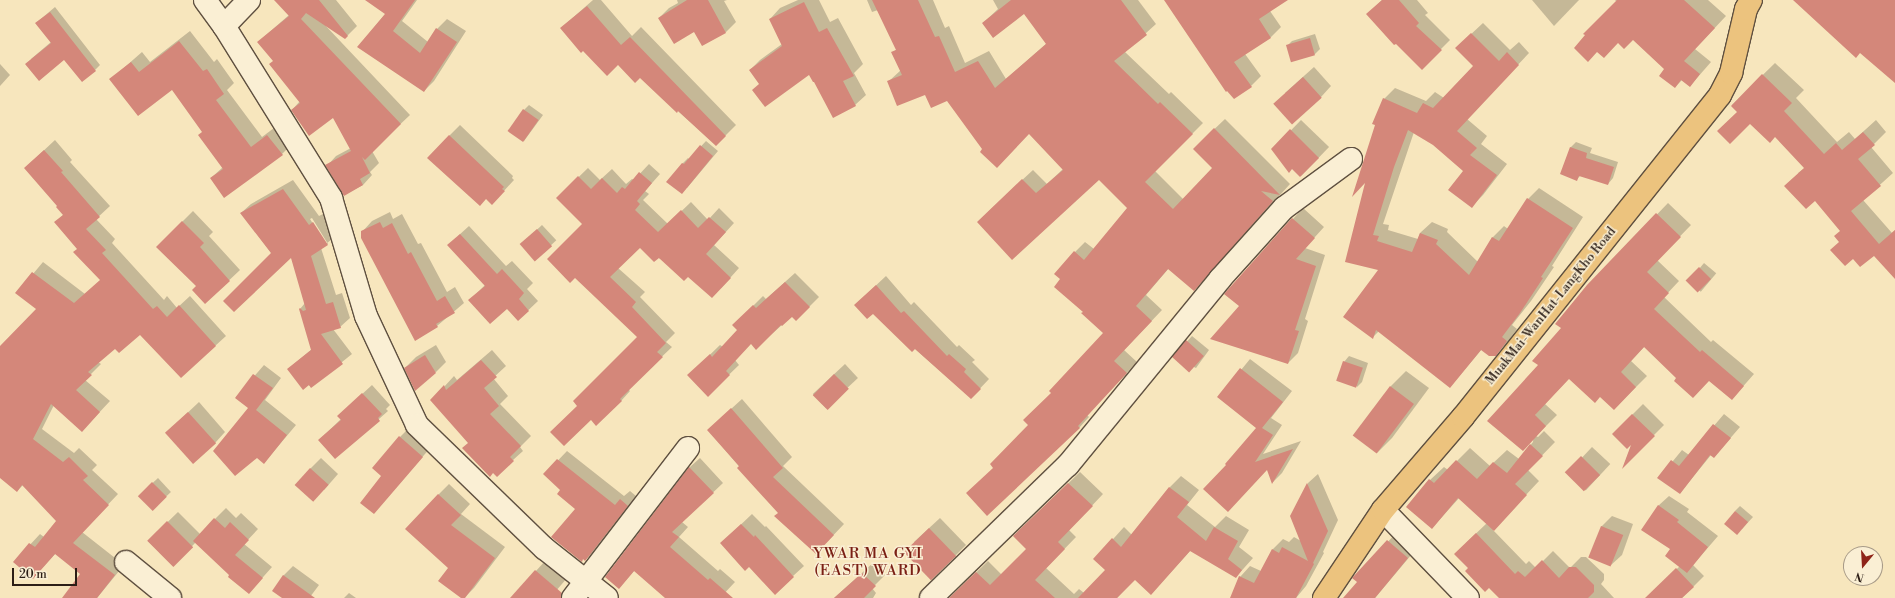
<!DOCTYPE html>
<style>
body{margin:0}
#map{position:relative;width:1895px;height:598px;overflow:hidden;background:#f7e6bd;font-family:"Libre Bodoni",serif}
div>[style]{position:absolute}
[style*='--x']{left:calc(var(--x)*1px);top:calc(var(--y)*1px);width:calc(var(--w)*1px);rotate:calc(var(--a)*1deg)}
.shadow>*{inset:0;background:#0003;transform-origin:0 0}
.building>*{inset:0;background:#d4877a;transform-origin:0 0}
.roads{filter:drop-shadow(1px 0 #5f5040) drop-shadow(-1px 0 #5f5040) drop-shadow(0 1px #5f5040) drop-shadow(0 -1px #5f5040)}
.minor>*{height:22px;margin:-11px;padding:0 11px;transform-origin:11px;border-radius:11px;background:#faefd4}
.major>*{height:22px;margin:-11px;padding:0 11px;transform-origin:11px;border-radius:11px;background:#ecc37e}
span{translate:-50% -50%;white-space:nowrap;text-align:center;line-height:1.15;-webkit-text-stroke:3px #faefd4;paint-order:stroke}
.street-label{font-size:13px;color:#2c1e16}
.quarter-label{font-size:15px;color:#7a1f14;letter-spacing:1px}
.north{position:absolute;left:1843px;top:546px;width:40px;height:40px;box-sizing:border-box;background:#faefd4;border:1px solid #a89b88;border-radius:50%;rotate:198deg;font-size:11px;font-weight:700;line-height:16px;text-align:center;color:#2c1e16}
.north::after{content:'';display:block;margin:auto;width:14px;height:18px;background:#8f2418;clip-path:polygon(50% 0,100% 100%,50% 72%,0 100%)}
.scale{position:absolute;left:12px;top:568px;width:65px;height:18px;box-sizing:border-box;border:2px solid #2c1e16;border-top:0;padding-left:5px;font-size:12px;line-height:14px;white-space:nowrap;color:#2c1e16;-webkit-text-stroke:3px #faefd4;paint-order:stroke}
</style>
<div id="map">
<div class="shadow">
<i style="clip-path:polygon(275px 0,336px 0,357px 26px,345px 38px,324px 24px,410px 115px,372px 151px,379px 163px,370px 172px,372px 175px,363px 185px,344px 195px,327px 166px,336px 156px,351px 148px,333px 117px,292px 110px,300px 101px,274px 60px,258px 42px,289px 15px)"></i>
<i style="clip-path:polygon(383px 0,417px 0,402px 21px,428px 42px,437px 29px,447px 19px,466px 31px,434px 81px,424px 91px,358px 47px,386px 13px)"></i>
<i style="clip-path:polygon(593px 0,601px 0,632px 36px,641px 27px,736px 125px,716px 145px,640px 77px,561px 28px)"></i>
<i style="clip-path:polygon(677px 0,727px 0,724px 1px,736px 22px,726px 32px,703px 45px,694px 30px,659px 18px,669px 8px,678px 3px)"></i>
<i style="clip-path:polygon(798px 0,819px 0,830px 22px,838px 18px,863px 64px,854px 73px,866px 95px,855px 105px,815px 80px,809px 74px,760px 83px,750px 70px,760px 60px,782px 44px,770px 19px,780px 8px)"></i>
<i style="clip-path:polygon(867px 0,933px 0,945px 28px,949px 26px,965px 63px,989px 51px,1006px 79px,1047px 43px,1024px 13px,983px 23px,998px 9px,993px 0,1138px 0,1156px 24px,1125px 52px,1169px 94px,1171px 92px,1203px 123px,1155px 171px,1184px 200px,1214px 168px,1205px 138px,1225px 119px,1290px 184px,1194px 290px,1169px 268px,1146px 295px,1162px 310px,1124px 350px,1137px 362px,1087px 415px,1089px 417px,1079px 428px,994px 467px,1030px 425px,1053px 393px,1105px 333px,1084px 312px,1061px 279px,1075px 252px,1085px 242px,1094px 249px,1128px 208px,1099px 179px,988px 212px,1033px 170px,1047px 184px,1063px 169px,1030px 133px,984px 149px,948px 100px,888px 82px,901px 70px,892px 53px,897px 49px,878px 10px,872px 12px)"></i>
<i style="clip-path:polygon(1165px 0,1283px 0,1270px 11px,1281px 27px,1271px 37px,1245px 54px,1261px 76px,1251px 86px)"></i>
<i style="clip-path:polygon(1382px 0,1417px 0,1428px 13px,1425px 15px,1450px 40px,1422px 68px,1368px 14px)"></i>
<i style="clip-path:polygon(1532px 0,1579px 0,1554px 26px)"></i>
<i style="clip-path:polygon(1615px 0,1708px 0,1726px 16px,1695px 49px,1711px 62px,1690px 86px,1682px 80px,1675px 87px,1665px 69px,1633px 39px,1618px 42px,1597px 51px,1617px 2px)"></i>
<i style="clip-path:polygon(55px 7px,100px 65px,95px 70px,64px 58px,31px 59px,51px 42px,36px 23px)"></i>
<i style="clip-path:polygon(1483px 23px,1510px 50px,1519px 42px,1529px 53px,1467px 119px,1487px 136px,1481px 144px,1507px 164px,1483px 195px,1472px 206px,1464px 170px,1433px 144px,1414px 132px,1383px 224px,1389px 225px,1388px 230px,1418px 239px,1420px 233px,1432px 222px,1448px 229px,1447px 232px,1478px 262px,1493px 237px,1504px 226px,1508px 229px,1528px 199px,1539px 188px,1583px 217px,1552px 266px,1554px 267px,1531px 301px,1512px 325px,1517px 329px,1507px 343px,1495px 355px,1482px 349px,1450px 387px,1379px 331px,1373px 337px,1379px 269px,1346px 261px,1367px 181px,1384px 99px,1395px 88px,1426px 101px,1435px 92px,1444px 98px,1474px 66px,1468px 37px)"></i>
<i style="clip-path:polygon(190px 31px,214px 62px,217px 59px,234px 83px,227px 90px,262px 137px,278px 125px,292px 144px,282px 154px,211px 178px,223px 167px,203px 131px,172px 88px,110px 80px,142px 52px,150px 62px)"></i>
<i style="clip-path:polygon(1315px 34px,1320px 49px,1315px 54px,1292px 61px,1287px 46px,1292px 41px)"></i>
<i style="clip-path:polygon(1775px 63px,1804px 90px,1796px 98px,1837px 142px,1849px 132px,1855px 139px,1876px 120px,1886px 132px,1871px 147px,1893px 173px,1863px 200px,1892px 233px,1895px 230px,1895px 278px,1874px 254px,1853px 258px,1839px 242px,1841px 230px,1798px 173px,1805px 168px,1775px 136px,1732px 105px)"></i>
<i style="clip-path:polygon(0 64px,10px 75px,0 86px)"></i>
<i style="clip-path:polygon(1314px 67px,1331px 86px,1321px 97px,1285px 93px)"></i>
<i style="clip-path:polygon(529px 105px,543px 115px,524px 141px,524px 110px)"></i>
<i style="left:1301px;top:120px;width:39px;height:40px;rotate:44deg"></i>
<i style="clip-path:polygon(460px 125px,513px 176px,512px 178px,514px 180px,502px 193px,449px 136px)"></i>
<i style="clip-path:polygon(55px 140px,72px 160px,70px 162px,110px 206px,96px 219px,115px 239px,112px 243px,164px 300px,167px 296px,177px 308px,190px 296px,226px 336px,181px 377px,140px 333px,115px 347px,98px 362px,101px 364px,85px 380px,110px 401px,82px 431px,54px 405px,42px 429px,74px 453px,79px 448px,97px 465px,92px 470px,118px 494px,82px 532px,124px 565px,97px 598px,63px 598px,82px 574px,56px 553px,33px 578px,14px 562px,40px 534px,44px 537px,58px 521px,23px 485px,17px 491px,0 477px,0 349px,38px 309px,17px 293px,43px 262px,85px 294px,101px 280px,79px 249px,56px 222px,64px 214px,59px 206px,25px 168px)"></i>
<i style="clip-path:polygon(706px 141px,718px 151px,687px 188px,668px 182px,683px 163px,688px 158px,689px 159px)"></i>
<i style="clip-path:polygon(1576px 142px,1592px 148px,1590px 153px,1618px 162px,1613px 178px,1608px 184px,1581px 175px,1577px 179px,1561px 173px,1571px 147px)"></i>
<i style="clip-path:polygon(649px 164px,660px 174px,645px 191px,649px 194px,643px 200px,668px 224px,691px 202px,708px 220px,719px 208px,734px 223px,714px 245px,739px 268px,721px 288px,688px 275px,640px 247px,618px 268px,645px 292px,640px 297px,675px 333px,666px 342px,672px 347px,628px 389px,630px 391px,621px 401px,578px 406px,639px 337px,583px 224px,557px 198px,588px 168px,600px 180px,612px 169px,626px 184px,632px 179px,634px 180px)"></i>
<i style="clip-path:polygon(evenodd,293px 180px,319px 216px,323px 214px,337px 235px,321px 248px,336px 295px,342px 293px,350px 318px,340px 327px,333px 329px,352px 354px,311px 387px,288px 369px,312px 349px,300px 309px,305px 303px,291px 256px,272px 254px,241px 213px,251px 204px,293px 180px,312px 218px,328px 244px,326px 244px,310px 219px,312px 218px)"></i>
<i style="clip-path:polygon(1668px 203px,1691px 225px,1657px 260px,1679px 281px,1664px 297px,1711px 342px,1713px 340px,1754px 374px,1732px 399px,1709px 380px,1678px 378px,1645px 346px,1631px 361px,1647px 376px,1614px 409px,1601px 396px,1569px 378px,1545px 404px,1557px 415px,1536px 436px,1538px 437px,1544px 431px,1555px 442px,1528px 470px,1539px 481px,1493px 530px,1526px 564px,1529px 561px,1536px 568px,1553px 551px,1570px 568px,1581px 557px,1586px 557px,1604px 574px,1604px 580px,1601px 584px,1614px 598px,1500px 598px,1469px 568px,1466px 543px,1487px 523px,1460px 497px,1432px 528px,1430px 480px,1444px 467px,1448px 470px,1470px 448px,1490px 466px,1507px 450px,1519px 459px,1533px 442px,1539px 365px,1588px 286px)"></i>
<i style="clip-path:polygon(1303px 208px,1324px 227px,1305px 248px,1325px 255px,1305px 319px,1308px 321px,1298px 353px,1288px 363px,1241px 306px,1293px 219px)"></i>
<i style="clip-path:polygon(193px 211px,213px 232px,209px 236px,240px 270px,205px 303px,197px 286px,157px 247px)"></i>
<i style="clip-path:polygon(390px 212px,393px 219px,402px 214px,418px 244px,421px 243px,447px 292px,455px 287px,464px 303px,437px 326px,416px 340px,362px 232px,372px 221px)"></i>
<i style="left:542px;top:225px;width:21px;height:28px;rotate:47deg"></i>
<i style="clip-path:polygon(469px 226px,506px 266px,512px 261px,533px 283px,527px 289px,538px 301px,518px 320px,507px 308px,470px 300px,485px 285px,458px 236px)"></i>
<i style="left:1704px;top:263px;width:16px;height:24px;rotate:40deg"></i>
<i style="clip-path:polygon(795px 273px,819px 297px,796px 320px,792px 316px,756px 348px,751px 343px,735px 360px,739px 365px,708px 395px,689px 375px,720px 345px,723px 347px,739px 330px,734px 325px,763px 296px,766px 299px)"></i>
<i style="clip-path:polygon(886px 276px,911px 305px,914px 302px,957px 347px,959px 345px,975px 360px,972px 362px,989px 379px,971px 398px,873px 312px,855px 305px)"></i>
<i style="clip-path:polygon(1192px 336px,1209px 350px,1196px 368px,1173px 357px)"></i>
<i style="clip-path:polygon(436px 345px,446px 362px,436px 372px,405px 368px,416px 357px)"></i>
<i style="clip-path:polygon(492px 350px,506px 366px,493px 378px,508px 396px,500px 404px,531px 436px,520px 447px,523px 451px,513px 460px,469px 443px,432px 400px,454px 376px,457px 380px)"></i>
<i style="clip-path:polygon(1349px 356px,1368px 363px,1362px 382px,1357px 387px,1344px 362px)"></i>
<i style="clip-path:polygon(1250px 359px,1292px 391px,1271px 418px,1282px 425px,1263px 454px,1301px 441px,1282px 473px,1273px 482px,1268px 469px,1228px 465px,1257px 428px,1219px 397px)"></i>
<i style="left:845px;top:364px;width:19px;height:44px;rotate:47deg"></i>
<i style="clip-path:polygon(264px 365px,281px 378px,265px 400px,296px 425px,264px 463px,249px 407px,236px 397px)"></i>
<i style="clip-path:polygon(1406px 371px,1429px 388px,1392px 438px,1377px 453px,1391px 386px)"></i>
<i style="clip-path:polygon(372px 385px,390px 405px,386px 409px,388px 411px,335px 458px,319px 440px,341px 419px,347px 408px)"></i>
<i style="clip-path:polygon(742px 399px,792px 457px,783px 466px,844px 524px,826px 543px,779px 513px,708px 430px)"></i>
<i style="clip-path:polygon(199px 402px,225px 432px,215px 443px,166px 433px)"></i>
<i style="clip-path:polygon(1643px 404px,1664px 425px,1624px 465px,1633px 441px,1613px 434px)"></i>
<i style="clip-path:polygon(1724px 414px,1740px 427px,1714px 457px,1711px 455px,1680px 493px,1659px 478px,1682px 450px,1689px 455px)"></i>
<i style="clip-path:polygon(409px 428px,431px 447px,374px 513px,382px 476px,400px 437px)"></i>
<i style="left:1592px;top:447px;width:25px;height:36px;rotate:43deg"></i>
<i style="clip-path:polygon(567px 451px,624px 496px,630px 491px,636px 496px,595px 551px,585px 560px,576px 509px,561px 490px,545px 474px)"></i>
<i style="clip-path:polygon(321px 458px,338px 474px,324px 490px,310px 469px)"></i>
<i style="clip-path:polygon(700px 458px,723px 483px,682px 522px,688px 527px,679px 537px,718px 571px,720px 569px,735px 582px,720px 598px,666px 598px,635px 570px,619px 588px,606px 577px,690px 467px)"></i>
<i style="clip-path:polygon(1080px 472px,1103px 494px,1069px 530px,1076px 537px,1046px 568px,1074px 594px,1079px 589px,1084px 593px,1107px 570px,1095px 559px,1124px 527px,1132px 535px,1170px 487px,1181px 476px,1199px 490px,1187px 505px,1215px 527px,1226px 516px,1249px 530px,1239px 547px,1253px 558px,1236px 577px,1191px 550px,1151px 594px,1135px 579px,1117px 598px,950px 598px,988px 561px,1002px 575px,1027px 549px,1014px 536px)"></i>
<i style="clip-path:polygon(1318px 474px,1338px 520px,1323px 552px,1324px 553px,1306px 586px,1296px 598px,1231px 598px,1240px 577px,1250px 566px,1261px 571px,1273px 549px,1283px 539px,1289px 542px,1294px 537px,1301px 541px,1291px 516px,1308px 483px)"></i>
<i style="left:158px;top:478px;width:19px;height:25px;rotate:47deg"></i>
<i style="clip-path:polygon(449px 484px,470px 504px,461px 514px,505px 547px,474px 588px,464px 598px,449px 568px,438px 495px)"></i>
<i style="clip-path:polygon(1669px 496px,1689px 509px,1687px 512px,1718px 536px,1693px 565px,1704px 576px,1682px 598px,1646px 598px,1680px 566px,1672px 549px,1658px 506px)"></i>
<i style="clip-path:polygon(1740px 506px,1753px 517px,1742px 529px,1735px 511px)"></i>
<i style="clip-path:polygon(226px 508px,236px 518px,241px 513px,258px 529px,244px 544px,272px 567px,249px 593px,196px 542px,173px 566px,148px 541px,178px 512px,200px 534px)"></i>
<i style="clip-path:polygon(752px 514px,765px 527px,766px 526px,804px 566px,793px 576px,732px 533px)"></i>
<i style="clip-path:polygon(1612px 516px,1633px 524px,1622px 555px,1611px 565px,1601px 527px)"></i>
<i style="clip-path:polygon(940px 518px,966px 545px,931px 580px,914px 542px)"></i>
<i style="clip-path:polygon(1398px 531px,1417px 548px,1375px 598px,1344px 598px,1358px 582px,1354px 578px)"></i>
<i style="clip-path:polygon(546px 560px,567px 578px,550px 598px,515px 598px,513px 596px)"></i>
<i style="clip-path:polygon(873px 563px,885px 575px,872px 588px,876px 593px,873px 598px,834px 598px)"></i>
<i style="clip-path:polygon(293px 566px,319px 585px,310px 597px,311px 598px,284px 598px,283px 576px)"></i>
<i style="clip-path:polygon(349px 593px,356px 598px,344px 598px)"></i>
</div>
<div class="building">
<i style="clip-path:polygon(274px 0,319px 0,348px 36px,345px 39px,306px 13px,301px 19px,401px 124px,365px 160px,362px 157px,370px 173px,360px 179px,363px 185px,344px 196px,325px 165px,351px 151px,333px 118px,309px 136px,291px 110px,300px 103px,269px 64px,273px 61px,257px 42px,289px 16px)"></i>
<i style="clip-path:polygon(365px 0,415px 0,393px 31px,420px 53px,436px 28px,457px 42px,424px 92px,357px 47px,385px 14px)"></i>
<i style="clip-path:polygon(687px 0,708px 0,726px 33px,702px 46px,694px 32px,674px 44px,658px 18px)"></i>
<i style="clip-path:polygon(872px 0,918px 0,935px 37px,939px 36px,955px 72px,978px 61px,995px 88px,1046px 44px,1024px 14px,993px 38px,982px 23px,1011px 0,1121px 0,1147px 35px,1114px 61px,1158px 104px,1160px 102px,1193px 134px,1145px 182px,1173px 209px,1212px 168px,1193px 149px,1214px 128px,1280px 195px,1261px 191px,1273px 201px,1194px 291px,1168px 269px,1136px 306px,1152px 321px,1114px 361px,1127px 373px,1078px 426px,1080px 428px,987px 516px,966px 493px,993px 468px,990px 464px,1028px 425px,1023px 420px,1051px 393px,1049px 391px,1103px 333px,1081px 313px,1083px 312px,1054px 287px,1060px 279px,1054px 274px,1074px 251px,1084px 260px,1127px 208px,1099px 180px,1012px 260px,977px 222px,1022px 179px,1036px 193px,1063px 170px,1029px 134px,997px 168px,980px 152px,982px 149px,947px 101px,931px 108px,925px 95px,897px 106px,887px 81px,902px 75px,891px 52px,896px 50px)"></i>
<i style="clip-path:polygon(1164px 0,1288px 0,1259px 19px,1271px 38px,1234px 62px,1252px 87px,1234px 99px,1227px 91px,1226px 92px)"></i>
<i style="clip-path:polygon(1382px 0,1399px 0,1419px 23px,1416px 26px,1442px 50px,1422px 70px,1396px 44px,1394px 45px,1366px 14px)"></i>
<i style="clip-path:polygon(1617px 0,1684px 0,1715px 28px,1684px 61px,1700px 74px,1690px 87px,1681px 80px,1675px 88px,1659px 76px,1664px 69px,1633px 40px,1624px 49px,1618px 43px,1604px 58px,1597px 52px,1588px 62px,1574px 48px,1585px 35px,1583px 34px)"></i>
<i style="clip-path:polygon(1793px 0,1895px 0,1895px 83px,1860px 53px,1856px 58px)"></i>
<i style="clip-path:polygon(804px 2px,819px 32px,827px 28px,854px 76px,843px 81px,856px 106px,833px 118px,814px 82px,813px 82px,809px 75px,765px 107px,752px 90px,759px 84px,749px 70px,782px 46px,769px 19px)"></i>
<i style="clip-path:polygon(587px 6px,621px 45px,630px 37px,726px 136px,716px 146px,678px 111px,677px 113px,640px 78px,635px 83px,618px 65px,607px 76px,583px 51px,581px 53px,560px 28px)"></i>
<i style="clip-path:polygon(50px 12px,96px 71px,82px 82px,64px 60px,39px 81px,25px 64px,51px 43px,35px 23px)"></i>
<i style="clip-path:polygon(1471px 33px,1499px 61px,1507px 52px,1519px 65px,1457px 131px,1477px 148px,1470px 155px,1497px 175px,1472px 208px,1448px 190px,1463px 171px,1433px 145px,1408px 130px,1394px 167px,1373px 235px,1379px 236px,1377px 241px,1412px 252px,1420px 233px,1438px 240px,1436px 244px,1469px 275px,1492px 237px,1499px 241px,1527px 198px,1573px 228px,1541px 277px,1543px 278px,1520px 313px,1502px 337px,1507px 341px,1496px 356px,1489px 356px,1481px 350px,1450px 388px,1376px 330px,1373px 339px,1343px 317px,1378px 270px,1345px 262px,1365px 183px,1352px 197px,1375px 125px,1372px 124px,1383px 98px,1417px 113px,1423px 103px,1433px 108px,1473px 66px,1455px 48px)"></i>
<i style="left:1310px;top:38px;width:18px;height:25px;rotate:74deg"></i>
<i style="clip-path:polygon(179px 41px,203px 71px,207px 69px,224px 94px,216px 100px,251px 147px,267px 135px,283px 155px,224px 198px,210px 178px,223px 169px,198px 135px,202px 132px,172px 90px,138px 116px,109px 79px,131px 62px,139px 72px)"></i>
<i style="clip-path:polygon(1762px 74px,1792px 103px,1784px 111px,1824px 154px,1836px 143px,1842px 150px,1863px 132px,1875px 145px,1858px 159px,1881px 186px,1851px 211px,1879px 244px,1895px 230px,1895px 279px,1874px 256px,1860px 267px,1853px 259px,1845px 266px,1830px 250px,1839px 242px,1834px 236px,1840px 231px,1815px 201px,1806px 209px,1784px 186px,1804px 168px,1775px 137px,1770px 143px,1750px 124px,1730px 144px,1717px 131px,1737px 112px,1731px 106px)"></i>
<i style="left:1303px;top:77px;width:28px;height:40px;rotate:48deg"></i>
<i style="left:523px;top:109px;width:19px;height:27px;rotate:35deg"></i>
<i style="clip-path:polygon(1290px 129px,1319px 158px,1300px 177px,1292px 169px,1289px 173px,1271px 149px)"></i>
<i style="clip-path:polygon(449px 135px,504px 187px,502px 189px,505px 191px,492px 205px,486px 199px,480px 206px,427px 158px)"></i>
<i style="clip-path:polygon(700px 145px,713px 156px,682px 194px,666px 182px,682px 163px,684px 164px)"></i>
<i style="clip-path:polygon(1570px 147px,1587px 153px,1586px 158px,1614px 167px,1608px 185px,1579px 176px,1577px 181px,1560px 174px)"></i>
<i style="clip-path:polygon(44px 150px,63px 171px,61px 172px,100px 217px,86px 229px,106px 250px,102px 253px,153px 309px,157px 306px,167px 317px,179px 305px,216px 346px,181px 378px,140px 335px,119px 353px,115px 349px,88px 372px,92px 375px,76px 390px,100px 412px,82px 432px,51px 404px,33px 439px,63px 462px,69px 457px,88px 476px,83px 480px,109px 505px,73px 543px,115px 575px,97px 598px,62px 598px,80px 574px,55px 554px,33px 579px,13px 562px,29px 543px,35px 547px,56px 521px,22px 485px,17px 492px,0 478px,0 346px,36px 309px,15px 293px,32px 272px,74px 303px,100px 280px,73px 252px,77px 249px,54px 222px,63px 215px,56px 207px,57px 206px,24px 168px)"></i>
<i style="clip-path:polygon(639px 172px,652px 183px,637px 201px,640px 204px,635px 210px,658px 232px,681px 210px,698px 228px,709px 217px,726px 232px,706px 254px,731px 278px,712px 298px,688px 277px,684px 281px,659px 258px,654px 262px,640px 248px,610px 277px,636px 302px,632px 307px,666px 343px,657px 352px,663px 357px,620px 399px,622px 401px,596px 426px,591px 420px,564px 446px,550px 432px,577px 406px,573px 401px,637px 337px,575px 278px,570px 283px,547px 259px,582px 224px,556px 198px,578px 176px,591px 189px,602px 178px,617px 193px,622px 187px,625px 189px)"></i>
<i style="clip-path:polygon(283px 189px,309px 225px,313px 222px,328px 245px,311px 256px,326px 304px,333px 302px,341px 328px,321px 334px,343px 364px,311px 388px,309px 385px,303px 390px,287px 369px,311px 350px,299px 309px,300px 308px,303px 311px,306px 310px,291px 258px,234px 312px,223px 301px,271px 253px,240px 213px)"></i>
<i style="clip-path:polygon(1656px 213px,1681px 237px,1647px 272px,1669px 293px,1654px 309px,1700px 352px,1702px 350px,1744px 386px,1732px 400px,1709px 381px,1693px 398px,1674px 381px,1676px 378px,1644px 347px,1621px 372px,1636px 387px,1614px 410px,1600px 397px,1595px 403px,1569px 379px,1535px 415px,1546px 426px,1523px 451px,1487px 421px,1538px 365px,1532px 361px,1561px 328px,1555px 324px,1587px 285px)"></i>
<i style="clip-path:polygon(1292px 218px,1315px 238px,1296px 259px,1316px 266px,1295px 330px,1299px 331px,1288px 364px,1210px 339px,1239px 306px,1224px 294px)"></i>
<i style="clip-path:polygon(182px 221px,204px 243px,200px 247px,230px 281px,205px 304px,192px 290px,196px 286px,156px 247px)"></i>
<i style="clip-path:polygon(380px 222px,383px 228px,392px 223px,408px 254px,411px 252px,437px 301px,445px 296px,455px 313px,436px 324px,438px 327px,415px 341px,361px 238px,361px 231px)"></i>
<i style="left:537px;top:229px;width:23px;height:23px;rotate:49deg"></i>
<i style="clip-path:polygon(460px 234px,497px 274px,502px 269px,524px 293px,519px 299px,529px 311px,518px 321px,507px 309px,490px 324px,468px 300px,485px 286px,447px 245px)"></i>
<i style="left:1699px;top:267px;width:17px;height:19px;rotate:45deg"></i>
<i style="clip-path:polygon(785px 282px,810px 307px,796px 321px,792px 317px,782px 326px,781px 325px,756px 350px,751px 344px,726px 371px,730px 375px,708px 397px,687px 375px,710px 354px,712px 357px,737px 330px,732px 325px,753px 305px,756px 308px)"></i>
<i style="clip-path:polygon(876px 285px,901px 313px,904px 311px,947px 356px,949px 354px,966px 369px,964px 372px,981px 389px,971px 399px,915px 349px,912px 352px,873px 314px,867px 319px,854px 305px)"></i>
<i style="left:1186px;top:340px;width:24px;height:22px;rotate:42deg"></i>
<i style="clip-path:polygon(425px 355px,436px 373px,415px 391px,404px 368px)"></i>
<i style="clip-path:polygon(481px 360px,497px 377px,484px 388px,499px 406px,490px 414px,521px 446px,510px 457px,514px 461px,497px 477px,493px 473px,490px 477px,462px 448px,468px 443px,430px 400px,444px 385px,446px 390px)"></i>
<i style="left:1343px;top:361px;width:21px;height:21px;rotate:19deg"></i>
<i style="clip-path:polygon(1240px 368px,1283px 402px,1262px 428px,1273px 435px,1255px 462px,1293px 449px,1272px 484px,1267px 470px,1228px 512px,1203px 489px,1226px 465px,1225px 464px,1256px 428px,1217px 397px)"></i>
<i style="clip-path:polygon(253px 374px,273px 388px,256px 410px,287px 435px,264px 464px,257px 458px,235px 476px,213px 451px,248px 408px,235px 398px)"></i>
<i style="left:834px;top:374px;width:21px;height:30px;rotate:45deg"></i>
<i style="left:1390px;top:386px;width:30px;height:62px;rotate:37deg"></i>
<i style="clip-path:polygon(362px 393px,382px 414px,378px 418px,380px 421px,335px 459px,318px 440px,341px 420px,337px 416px)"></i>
<i style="clip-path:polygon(731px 408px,783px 468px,773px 477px,834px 535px,816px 554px,774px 516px,778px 513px,737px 468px,739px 466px,707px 430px)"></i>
<i style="left:188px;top:412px;width:42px;height:31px;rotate:48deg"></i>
<i style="clip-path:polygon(1632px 414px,1655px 436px,1622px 469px,1631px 445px,1627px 449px,1612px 434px)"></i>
<i style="clip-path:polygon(1713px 424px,1731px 438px,1714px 458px,1710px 455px,1680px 494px,1657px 478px,1671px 460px,1679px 466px)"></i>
<i style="clip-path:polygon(399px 436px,423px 457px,374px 514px,360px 503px,381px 476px,372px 468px)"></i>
<i style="clip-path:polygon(1530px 444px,1543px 456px,1515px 484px,1527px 495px,1494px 531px,1458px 498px,1432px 529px,1406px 507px,1429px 479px,1434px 483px,1456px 460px,1477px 479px,1493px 462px,1507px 473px)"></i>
<i style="left:1581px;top:456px;width:27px;height:23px;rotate:45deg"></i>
<i style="clip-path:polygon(557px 459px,615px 505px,620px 499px,628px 506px,585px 561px,583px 559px,582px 562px,551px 537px,575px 509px,557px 494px,560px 490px,543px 474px)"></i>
<i style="clip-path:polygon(689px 467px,714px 493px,672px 532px,679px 537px,670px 547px,708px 580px,710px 578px,733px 598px,665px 598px,634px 571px,619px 589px,605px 577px)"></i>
<i style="left:310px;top:468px;width:25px;height:23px;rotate:42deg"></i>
<i style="left:152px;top:482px;width:21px;height:20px;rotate:45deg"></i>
<i style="clip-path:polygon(1068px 483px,1093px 506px,1058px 542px,1065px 549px,1035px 580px,1055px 598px,949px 598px,976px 572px,990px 585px,1026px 549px,1013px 536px)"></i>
<i style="clip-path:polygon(1307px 483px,1328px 531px,1313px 563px,1314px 564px,1296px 598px,1230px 598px,1239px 576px,1254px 583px,1272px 549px,1279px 553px,1282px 547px,1308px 561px,1290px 516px)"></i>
<i style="clip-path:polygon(1169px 487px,1189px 502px,1177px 517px,1206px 541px,1214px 527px,1238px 541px,1228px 559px,1242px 570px,1236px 578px,1190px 551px,1151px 595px,1135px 580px,1117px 598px,1078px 598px,1105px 570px,1093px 559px,1112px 538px,1121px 547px)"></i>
<i style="clip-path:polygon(438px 494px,461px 515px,451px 525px,495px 558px,465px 598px,461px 598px,438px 581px,448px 568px,405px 529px)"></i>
<i style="clip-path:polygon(1658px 505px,1679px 520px,1677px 522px,1708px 547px,1687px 573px,1665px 556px,1670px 549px,1641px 530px)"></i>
<i style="left:1735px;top:511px;width:17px;height:17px;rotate:40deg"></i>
<i style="clip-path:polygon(214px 518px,225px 528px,230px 522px,249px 540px,235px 555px,263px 578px,249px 594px,228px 577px,229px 575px,193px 541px)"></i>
<i style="left:167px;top:521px;width:37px;height:28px;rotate:45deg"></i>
<i style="clip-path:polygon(741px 524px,754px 537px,755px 535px,794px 577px,775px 595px,749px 567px,745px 571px,720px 543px)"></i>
<i style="left:1601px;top:526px;width:24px;height:34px;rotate:22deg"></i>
<i style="left:929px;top:528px;width:39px;height:35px;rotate:46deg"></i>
<i style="clip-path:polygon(1476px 533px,1515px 574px,1518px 571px,1525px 577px,1542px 560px,1559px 578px,1569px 567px,1576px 567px,1594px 585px,1594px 592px,1588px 598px,1499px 598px,1489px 588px,1485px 592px,1465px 571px,1468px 568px,1454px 554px)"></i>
<i style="clip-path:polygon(1387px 540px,1408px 558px,1375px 598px,1343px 598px,1357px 582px,1352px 578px)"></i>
<i style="clip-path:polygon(1676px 568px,1694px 587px,1682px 598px,1645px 598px)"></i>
<i style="clip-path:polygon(535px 570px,562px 593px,561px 598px,510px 598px)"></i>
<i style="clip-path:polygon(862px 573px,876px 586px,864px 598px,834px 598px)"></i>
<i style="clip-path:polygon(283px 575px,315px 598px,282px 598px,272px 591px)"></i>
</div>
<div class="roads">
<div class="minor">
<i style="--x:205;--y:0;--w:32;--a:54"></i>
<i style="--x:224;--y:26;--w:203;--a:58.1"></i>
<i style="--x:331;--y:198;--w:123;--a:73.5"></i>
<i style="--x:366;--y:316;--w:120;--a:64.9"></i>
<i style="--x:417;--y:425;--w:177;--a:44.1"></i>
<i style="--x:544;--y:548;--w:80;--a:38.4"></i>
<i style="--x:224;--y:26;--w:36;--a:-46"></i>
<i style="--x:1383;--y:510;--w:122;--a:46"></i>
<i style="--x:126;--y:562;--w:57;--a:39.3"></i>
<i style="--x:573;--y:598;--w:189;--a:-52.5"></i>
<i style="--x:931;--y:598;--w:191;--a:-44.2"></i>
<i style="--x:1068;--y:465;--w:240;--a:-50.7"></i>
<i style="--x:1220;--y:279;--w:96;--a:-48"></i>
<i style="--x:1284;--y:208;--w:83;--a:-36.2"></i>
</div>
<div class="major">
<i style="--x:1324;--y:598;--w:106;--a:-56.2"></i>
<i style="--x:1383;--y:510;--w:123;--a:-49.3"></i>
<i style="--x:1463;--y:417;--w:412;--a:-51.4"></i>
<i style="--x:1720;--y:95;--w:25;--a:-63"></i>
<i style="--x:1731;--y:73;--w:66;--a:-76.8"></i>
<i style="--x:1746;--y:9;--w:10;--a:-61"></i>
</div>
</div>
<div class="street-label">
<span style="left:1551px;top:306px;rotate:-51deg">MuakMai-WanHat-LangKho Road</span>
</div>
<div class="quarter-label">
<span style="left:868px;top:562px">YWAR MA GYI<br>(EAST) WARD</span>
</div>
<div class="north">N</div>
<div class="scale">20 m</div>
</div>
